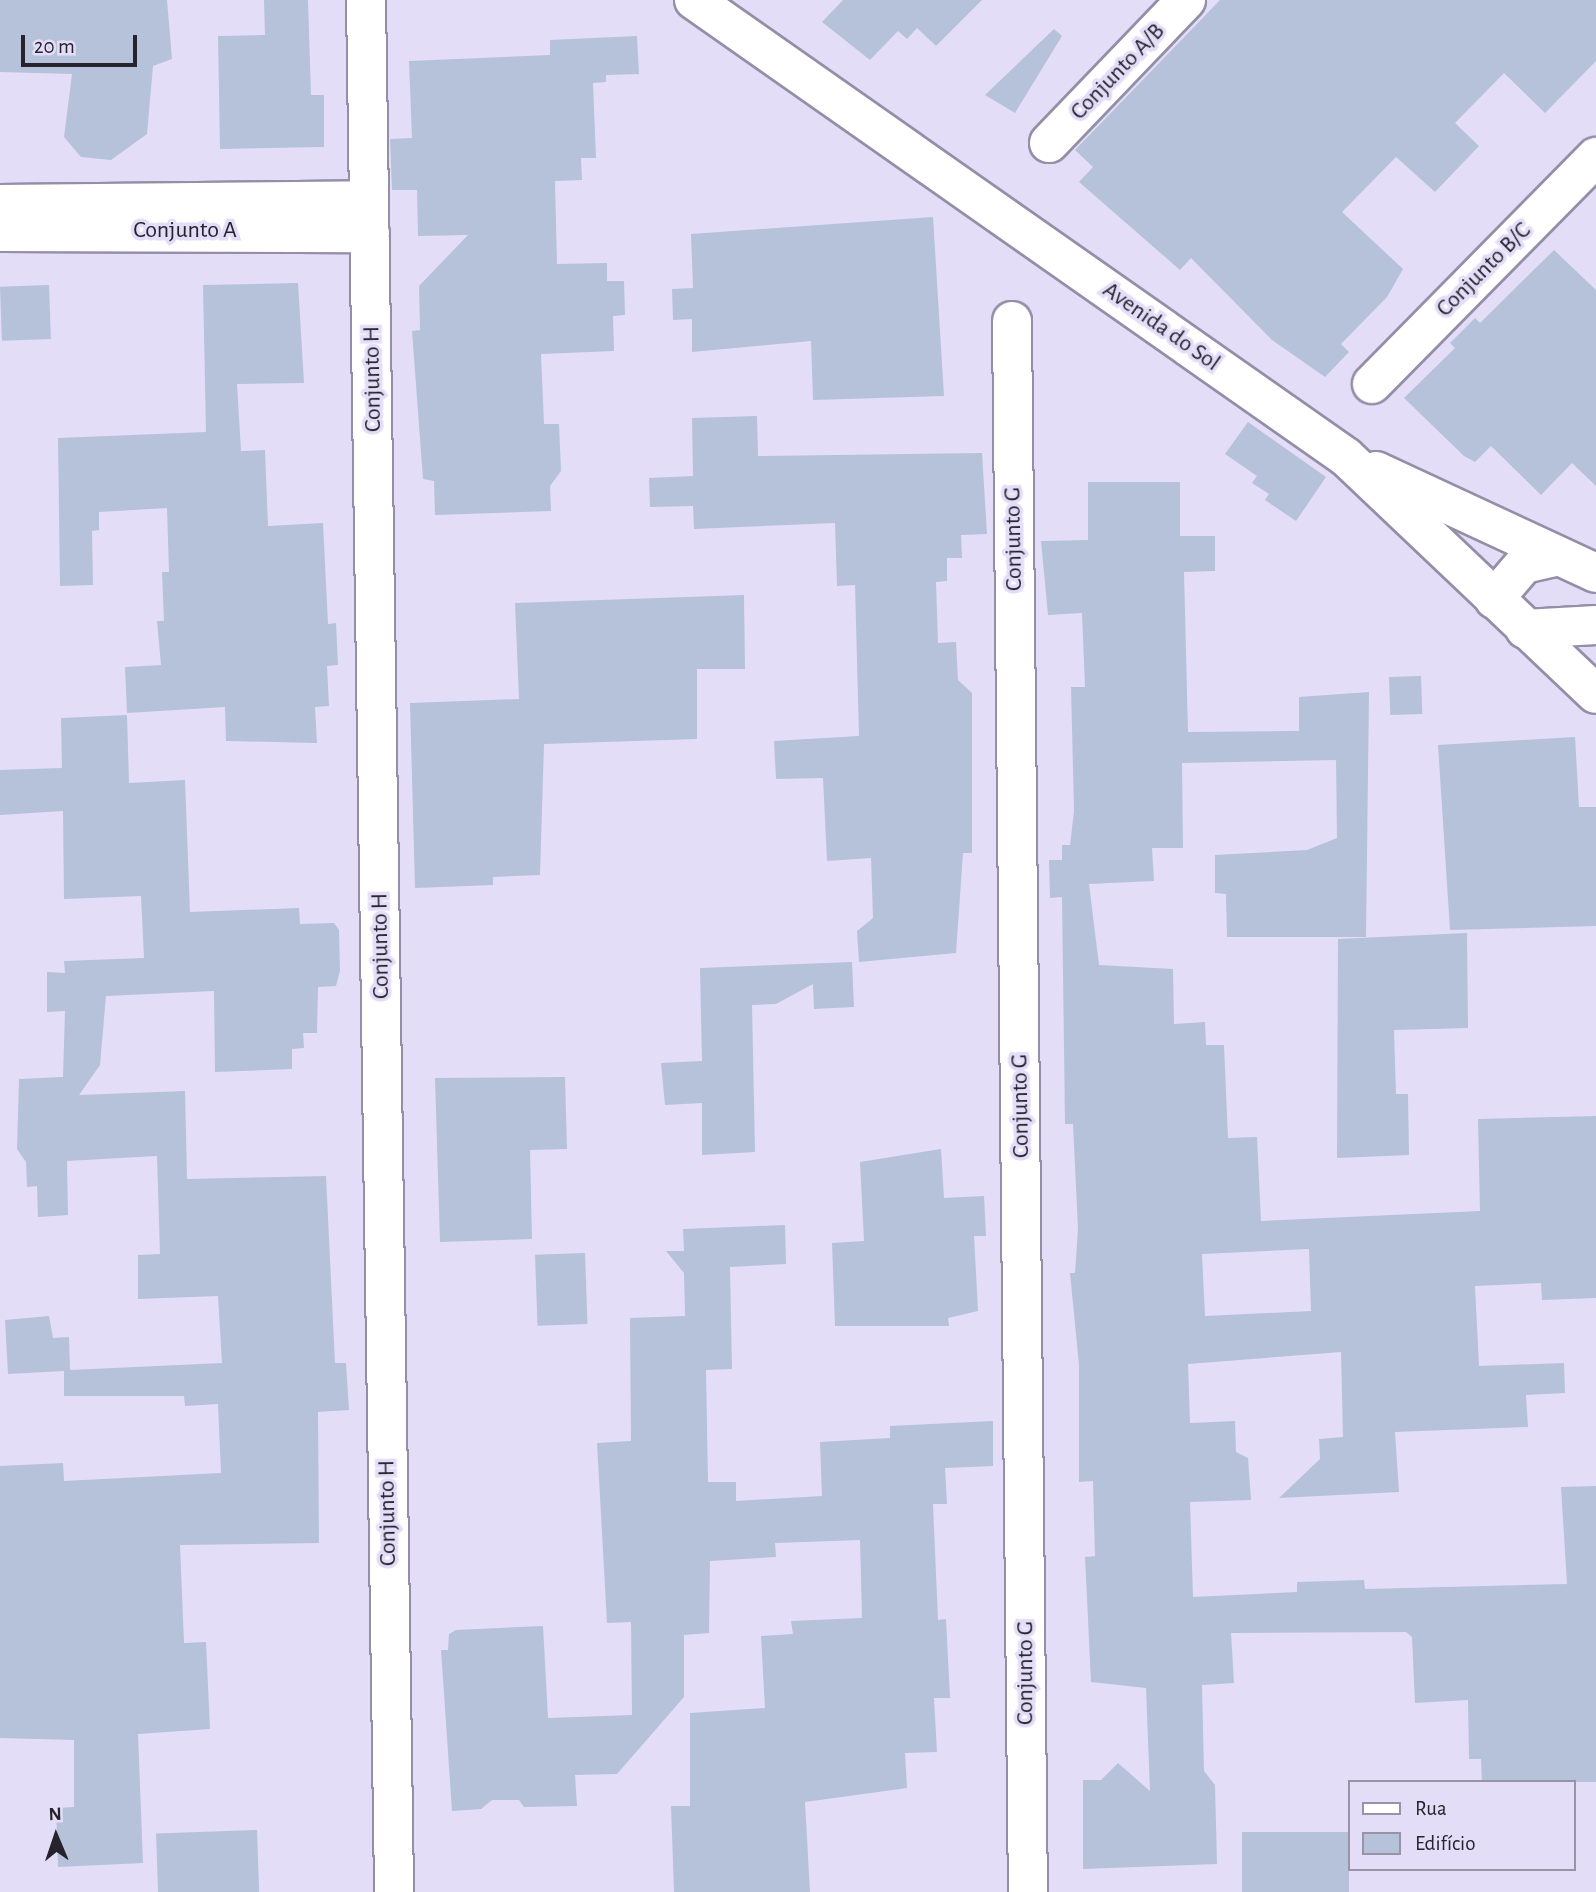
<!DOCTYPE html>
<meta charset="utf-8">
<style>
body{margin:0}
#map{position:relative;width:1596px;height:1892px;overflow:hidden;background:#e4ddf8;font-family:"Alegreya Sans",sans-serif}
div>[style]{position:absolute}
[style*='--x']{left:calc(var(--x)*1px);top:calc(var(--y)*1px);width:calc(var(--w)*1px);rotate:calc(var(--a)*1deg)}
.building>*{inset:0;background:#b5c2da;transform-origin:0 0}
.roads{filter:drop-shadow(2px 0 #958ea7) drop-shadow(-2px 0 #958ea7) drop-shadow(0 2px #958ea7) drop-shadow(0 -2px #958ea7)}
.minor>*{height:38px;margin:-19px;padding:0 19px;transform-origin:19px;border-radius:19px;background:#fff}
span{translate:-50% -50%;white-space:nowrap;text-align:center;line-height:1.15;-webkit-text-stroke:7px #e4ddf8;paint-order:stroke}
.street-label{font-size:24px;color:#26232d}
.legend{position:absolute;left:1348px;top:1780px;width:228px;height:91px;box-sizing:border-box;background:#e4ddf8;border:2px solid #9893a7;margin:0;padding:9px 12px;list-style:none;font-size:21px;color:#26232d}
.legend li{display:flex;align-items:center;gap:14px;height:35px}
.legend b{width:35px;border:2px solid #9893a7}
.north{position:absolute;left:21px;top:1801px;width:70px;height:70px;-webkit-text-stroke:5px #e4ddf8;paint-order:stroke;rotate:358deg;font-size:19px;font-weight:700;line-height:28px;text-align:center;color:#26232d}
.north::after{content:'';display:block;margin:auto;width:24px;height:32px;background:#26232d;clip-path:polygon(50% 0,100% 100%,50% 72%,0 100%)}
.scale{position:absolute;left:21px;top:35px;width:116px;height:32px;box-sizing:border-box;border:4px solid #26232d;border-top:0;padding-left:9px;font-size:21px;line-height:24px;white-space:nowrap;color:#26232d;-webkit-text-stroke:5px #e4ddf8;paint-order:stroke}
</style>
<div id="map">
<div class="building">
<i style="clip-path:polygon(0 0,167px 0,172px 59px,153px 66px,147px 134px,111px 160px,81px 157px,64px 137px,72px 74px,0 72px)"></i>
<i style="clip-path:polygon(264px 0,308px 0,311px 95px,324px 95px,324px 147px,220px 149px,218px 36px,265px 35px)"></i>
<i style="clip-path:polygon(843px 0,982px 0,936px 46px,917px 28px,907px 39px,898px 31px,870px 60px,822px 22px)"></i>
<i style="clip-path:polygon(1220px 0,1596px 0,1596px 61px,1545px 113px,1504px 73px,1455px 123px,1479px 146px,1435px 192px,1396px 157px,1342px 212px,1403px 269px,1387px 297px,1341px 344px,1349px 352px,1325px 377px,1272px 340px,1191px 258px,1180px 270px,1079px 182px,1093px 167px,1075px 150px)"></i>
<i style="clip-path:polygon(1054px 29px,1062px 36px,1015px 113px,985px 95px)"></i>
<i style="clip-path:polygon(637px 36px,639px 74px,606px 75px,606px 82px,593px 83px,596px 158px,581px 158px,582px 180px,555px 181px,557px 264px,607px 263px,607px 281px,624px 281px,625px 315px,613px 316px,614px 351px,541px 354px,544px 424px,559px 424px,561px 471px,550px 486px,551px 511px,435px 515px,434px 481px,423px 479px,412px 331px,420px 330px,419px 286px,468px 235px,418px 236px,417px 190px,392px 190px,390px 139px,412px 138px,409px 61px,550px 55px,550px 40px)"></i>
<i style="clip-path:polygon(933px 217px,944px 396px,813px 400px,811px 341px,692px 352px,692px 319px,673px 320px,672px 289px,693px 288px,691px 234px)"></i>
<i style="clip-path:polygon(1554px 250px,1596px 290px,1596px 486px,1572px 463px,1541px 495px,1491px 446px,1475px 462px,1464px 456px,1404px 398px,1455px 348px,1450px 343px,1475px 318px,1480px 323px)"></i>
<i style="clip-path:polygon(298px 283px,304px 383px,237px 384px,241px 451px,265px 450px,268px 526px,323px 523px,328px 624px,336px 623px,338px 665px,327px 666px,329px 706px,315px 707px,317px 743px,226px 741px,225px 707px,127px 713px,125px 667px,161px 665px,157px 621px,164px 621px,162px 572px,169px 572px,167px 508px,99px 512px,99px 530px,92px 531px,93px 585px,60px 586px,58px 438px,206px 432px,203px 285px)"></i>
<i style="left:49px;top:285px;width:54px;height:49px;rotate:88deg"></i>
<i style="clip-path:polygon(757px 416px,758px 456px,982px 453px,987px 534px,961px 535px,962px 558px,947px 558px,947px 581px,936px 582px,938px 643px,956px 642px,958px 680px,972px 693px,972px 853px,963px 853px,956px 953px,859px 962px,857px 931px,873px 918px,871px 858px,827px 861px,823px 778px,776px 779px,774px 741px,859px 736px,855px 585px,837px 586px,835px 523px,694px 529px,693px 506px,650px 507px,649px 478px,693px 476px,692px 418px)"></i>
<i style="clip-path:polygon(1248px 422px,1326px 477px,1296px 521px,1265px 500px,1269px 494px,1252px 483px,1257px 476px,1225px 454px)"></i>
<i style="clip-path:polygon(evenodd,1088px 482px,1180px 482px,1180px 536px,1215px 536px,1215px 571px,1184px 572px,1188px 732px,1299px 731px,1299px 697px,1369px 692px,1366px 937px,1227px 937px,1226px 894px,1215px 893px,1215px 855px,1307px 850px,1337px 838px,1336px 760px,1182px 763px,1183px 848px,1152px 848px,1154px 881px,1089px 884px,1099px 965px,1173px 969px,1174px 1024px,1205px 1022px,1206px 1045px,1224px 1045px,1228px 1138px,1257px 1137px,1261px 1221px,1480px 1211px,1478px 1119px,1596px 1116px,1596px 1298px,1542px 1300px,1541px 1283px,1475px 1286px,1479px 1366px,1564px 1363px,1565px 1393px,1526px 1395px,1528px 1427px,1395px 1432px,1399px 1492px,1279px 1498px,1320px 1459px,1319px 1439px,1343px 1437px,1341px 1352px,1188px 1364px,1190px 1423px,1235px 1421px,1236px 1452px,1248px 1458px,1251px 1500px,1190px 1502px,1193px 1597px,1297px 1592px,1297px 1582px,1364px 1580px,1365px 1589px,1567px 1584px,1561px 1487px,1596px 1486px,1596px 1782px,1482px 1782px,1481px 1759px,1469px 1759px,1468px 1700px,1415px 1703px,1412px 1637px,1406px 1632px,1231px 1633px,1234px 1683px,1202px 1685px,1204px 1771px,1215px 1785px,1217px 1864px,1083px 1869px,1083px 1780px,1101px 1780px,1118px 1763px,1150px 1791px,1146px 1688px,1091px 1682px,1085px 1557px,1095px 1556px,1093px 1481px,1079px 1482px,1079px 1365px,1070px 1273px,1075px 1273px,1078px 1229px,1073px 1124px,1065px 1124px,1062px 897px,1050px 898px,1049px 860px,1062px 860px,1062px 845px,1070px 845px,1074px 811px,1071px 687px,1085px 687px,1082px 613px,1048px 615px,1041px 541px,1088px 540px,1088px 482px,1309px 1249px,1311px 1311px,1205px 1316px,1202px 1254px,1309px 1249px)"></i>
<i style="clip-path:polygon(744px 595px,745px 669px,697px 669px,697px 739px,544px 744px,540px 875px,493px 877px,493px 885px,415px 888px,410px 703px,519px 699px,515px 603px)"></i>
<i style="left:1421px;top:676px;width:38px;height:32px;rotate:88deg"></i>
<i style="clip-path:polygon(127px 715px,129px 783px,185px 780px,190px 912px,299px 908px,300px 924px,334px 923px,339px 930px,340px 971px,336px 986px,318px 987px,317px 1033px,303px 1033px,304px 1048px,292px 1049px,292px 1069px,215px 1072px,214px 991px,106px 996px,100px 1065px,79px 1095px,185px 1091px,187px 1179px,326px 1176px,335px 1363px,346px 1363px,349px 1410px,318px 1412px,319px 1543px,180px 1545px,184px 1643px,206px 1642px,210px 1729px,138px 1734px,143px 1863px,58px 1867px,56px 1808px,74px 1807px,74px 1740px,0 1738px,0 1466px,63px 1463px,64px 1481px,221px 1473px,218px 1404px,185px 1406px,184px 1396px,64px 1396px,64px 1371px,8px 1374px,5px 1320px,49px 1316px,53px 1338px,69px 1337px,70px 1370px,222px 1363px,218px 1296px,138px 1299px,138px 1255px,160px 1254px,157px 1156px,67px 1161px,68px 1215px,38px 1217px,37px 1186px,27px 1187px,26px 1162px,17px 1149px,19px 1079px,63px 1077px,65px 1011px,47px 1012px,47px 972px,65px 973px,64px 961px,144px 958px,141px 896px,64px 899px,63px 811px,0 815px,0 770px,62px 768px,61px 718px)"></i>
<i style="clip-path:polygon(1575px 737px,1579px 807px,1596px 807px,1596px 926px,1450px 930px,1438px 745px)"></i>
<i style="clip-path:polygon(1467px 933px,1468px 1028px,1394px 1030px,1396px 1094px,1408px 1094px,1409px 1155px,1337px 1158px,1338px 939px)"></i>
<i style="clip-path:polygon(852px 962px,854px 1007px,814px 1009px,813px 984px,776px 1004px,752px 1005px,755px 1152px,702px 1155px,702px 1103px,665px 1105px,661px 1063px,702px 1061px,700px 968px)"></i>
<i style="clip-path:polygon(565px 1077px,567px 1149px,530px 1150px,532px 1239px,440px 1242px,435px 1078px)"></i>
<i style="clip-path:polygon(941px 1149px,944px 1198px,984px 1196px,986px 1236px,974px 1236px,978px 1311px,948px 1318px,949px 1326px,835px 1326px,832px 1243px,864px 1241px,860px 1162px)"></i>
<i style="clip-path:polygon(785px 1225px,786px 1264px,730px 1267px,732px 1369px,706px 1370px,708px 1482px,736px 1482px,736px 1501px,822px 1496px,820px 1442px,890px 1438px,890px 1426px,993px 1421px,993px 1466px,945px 1468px,947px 1504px,933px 1504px,938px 1620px,946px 1619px,950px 1698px,934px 1698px,937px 1752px,905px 1753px,907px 1788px,805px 1802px,810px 1892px,674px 1892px,671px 1806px,690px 1806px,690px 1713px,765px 1708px,761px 1636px,793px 1634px,791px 1621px,862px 1618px,860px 1540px,775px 1543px,776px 1557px,710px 1561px,709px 1633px,684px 1635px,684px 1697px,617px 1774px,575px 1775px,577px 1806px,524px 1807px,519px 1800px,492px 1800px,481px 1809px,452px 1811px,441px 1650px,448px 1650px,449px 1634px,456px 1630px,543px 1626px,548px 1718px,632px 1715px,631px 1622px,607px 1623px,597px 1443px,631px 1441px,630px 1318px,685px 1316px,684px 1273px,666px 1251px,684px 1251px,683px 1229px)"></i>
<i style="left:585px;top:1253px;width:71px;height:50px;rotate:88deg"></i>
<i style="left:257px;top:1830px;width:62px;height:101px;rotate:88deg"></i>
<i style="left:1349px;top:1832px;width:60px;height:107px;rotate:90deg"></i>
</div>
<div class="roads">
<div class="minor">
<i style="--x:366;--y:0;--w:1892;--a:89.15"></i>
<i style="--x:694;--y:0;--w:796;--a:35.03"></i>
<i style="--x:1346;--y:457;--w:344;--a:43.5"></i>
<i style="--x:1049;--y:143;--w:198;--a:-46.2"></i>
<i style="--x:0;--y:204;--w:369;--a:-0.6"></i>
<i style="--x:0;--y:232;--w:370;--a:0.2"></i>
<i style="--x:1012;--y:321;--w:1571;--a:89.42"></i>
<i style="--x:1372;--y:384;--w:319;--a:-45.4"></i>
<i style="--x:1376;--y:471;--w:242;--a:24.9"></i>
<i style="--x:1494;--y:599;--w:46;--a:-49.4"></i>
<i style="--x:1524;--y:564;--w:35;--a:-13"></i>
<i style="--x:1525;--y:629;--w:71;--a:-3.2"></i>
</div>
</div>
<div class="street-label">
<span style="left:1118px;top:72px;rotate:-46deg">Conjunto A/B</span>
<span style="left:185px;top:231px">Conjunto A</span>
<span style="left:1484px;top:270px;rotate:-45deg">Conjunto B/C</span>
<span style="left:1161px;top:327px;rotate:35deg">Avenida do Sol</span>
<span style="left:373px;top:379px;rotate:-91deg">Conjunto H</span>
<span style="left:1014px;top:539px;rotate:-91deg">Conjunto G</span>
<span style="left:381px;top:946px;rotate:-91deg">Conjunto H</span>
<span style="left:1021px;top:1106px;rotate:-91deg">Conjunto G</span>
<span style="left:388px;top:1513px;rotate:-91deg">Conjunto H</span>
<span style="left:1026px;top:1673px;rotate:-90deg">Conjunto G</span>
</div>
<ul class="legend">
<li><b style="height:9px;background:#fff"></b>Rua</li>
<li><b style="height:19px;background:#b5c2da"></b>Edifício</li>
</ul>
<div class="north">N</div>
<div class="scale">20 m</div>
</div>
